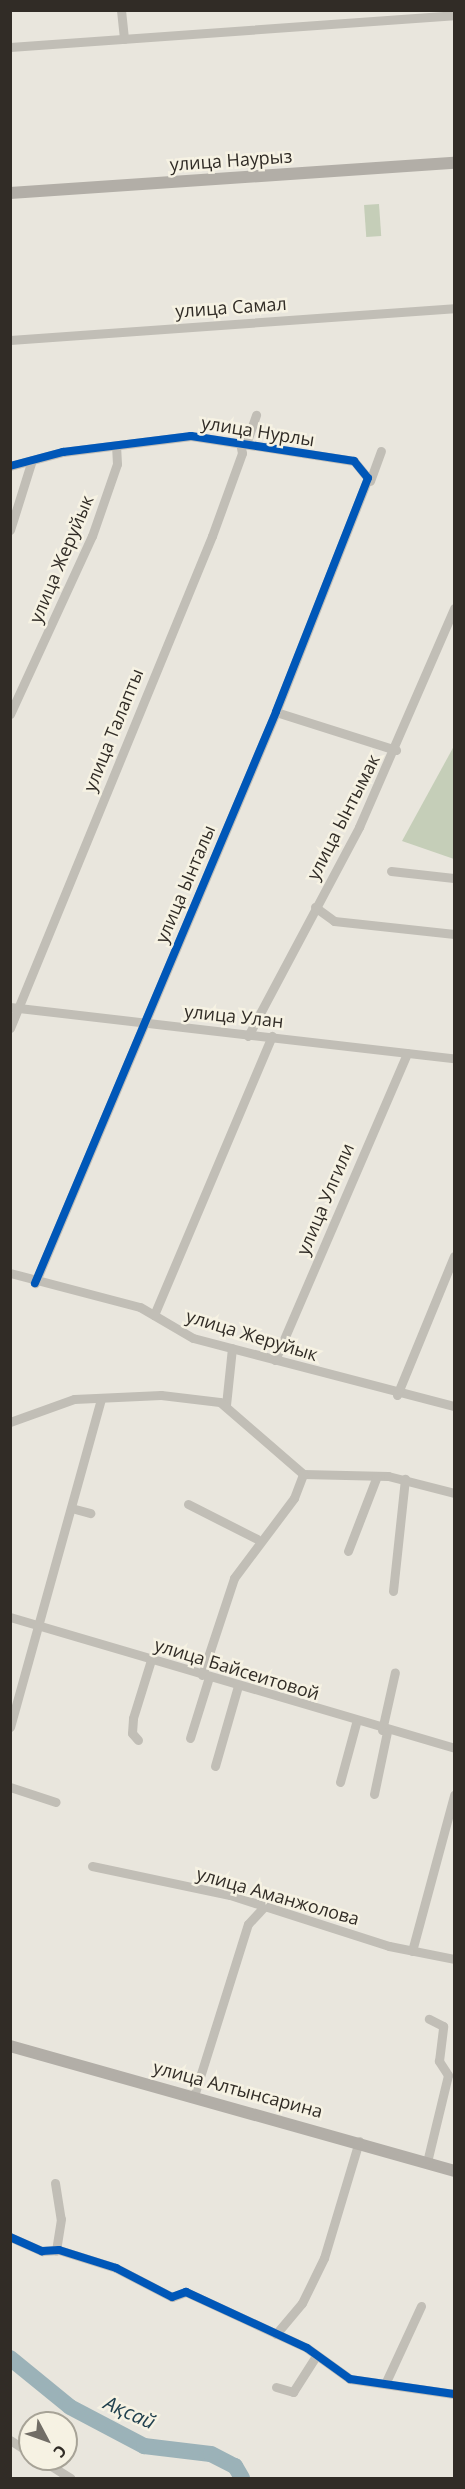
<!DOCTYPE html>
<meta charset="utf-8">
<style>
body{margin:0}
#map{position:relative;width:465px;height:2489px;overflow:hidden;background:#e9e6dd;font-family:"Open Sans",sans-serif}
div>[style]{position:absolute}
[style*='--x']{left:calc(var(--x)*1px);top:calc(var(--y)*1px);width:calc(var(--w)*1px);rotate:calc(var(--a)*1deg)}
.green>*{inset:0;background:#c5ceb8;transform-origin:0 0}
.river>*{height:16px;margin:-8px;padding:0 8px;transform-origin:8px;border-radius:8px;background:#9bb2b8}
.street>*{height:9px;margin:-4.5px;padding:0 4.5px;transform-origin:4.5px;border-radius:4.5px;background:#c1beb6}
.secondary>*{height:12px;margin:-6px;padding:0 6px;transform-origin:6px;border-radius:6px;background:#b2aea7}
.cycleway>*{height:8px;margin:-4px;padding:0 4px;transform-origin:4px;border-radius:4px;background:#0057b8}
span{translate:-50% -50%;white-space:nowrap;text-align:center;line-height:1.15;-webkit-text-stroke:5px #f6f2e3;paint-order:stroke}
.street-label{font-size:18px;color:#312c26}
.water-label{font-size:20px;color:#20404e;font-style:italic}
.frame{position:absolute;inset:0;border:12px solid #312c26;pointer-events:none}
.north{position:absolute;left:18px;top:2411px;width:60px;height:60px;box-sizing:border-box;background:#f6f2e3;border:2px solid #a7a397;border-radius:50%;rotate:131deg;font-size:16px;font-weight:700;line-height:24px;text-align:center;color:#312c26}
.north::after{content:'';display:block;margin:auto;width:21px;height:27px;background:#716d66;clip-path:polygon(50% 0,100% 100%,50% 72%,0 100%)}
</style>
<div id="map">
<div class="green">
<i style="left:379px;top:204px;width:32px;height:15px;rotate:86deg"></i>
<i style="clip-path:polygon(454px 746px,454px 859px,402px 841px)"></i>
</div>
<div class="river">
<i style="--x:10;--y:2358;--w:77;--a:39.2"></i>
<i style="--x:70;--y:2407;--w:84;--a:27.8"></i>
<i style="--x:144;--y:2446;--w:67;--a:6.8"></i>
<i style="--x:211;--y:2454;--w:27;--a:27"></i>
<i style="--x:235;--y:2466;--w:14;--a:60"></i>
</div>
<div class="street">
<i style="--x:121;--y:10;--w:29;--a:84"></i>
<i style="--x:10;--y:47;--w:445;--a:-4.1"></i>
<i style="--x:10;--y:340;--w:445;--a:-4.1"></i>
<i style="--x:246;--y:444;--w:31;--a:-71"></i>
<i style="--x:10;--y:466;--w:55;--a:-14.8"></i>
<i style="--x:63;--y:452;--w:129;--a:-7.1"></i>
<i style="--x:191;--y:436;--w:165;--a:8.7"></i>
<i style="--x:354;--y:461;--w:22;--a:51"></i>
<i style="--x:368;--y:478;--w:251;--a:111.5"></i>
<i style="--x:276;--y:712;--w:620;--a:112.88"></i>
<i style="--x:370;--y:481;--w:32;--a:-70"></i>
<i style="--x:10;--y:530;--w:73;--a:-72.6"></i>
<i style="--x:276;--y:712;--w:126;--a:17.6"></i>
<i style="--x:10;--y:714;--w:196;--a:-65.3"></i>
<i style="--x:92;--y:536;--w:76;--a:-70.9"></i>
<i style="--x:117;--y:464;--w:17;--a:-93"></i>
<i style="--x:391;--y:871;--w:63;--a:6.3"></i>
<i style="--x:315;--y:907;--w:24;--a:36"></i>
<i style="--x:334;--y:921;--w:121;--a:6.2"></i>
<i style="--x:10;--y:1007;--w:447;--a:6.6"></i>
<i style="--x:10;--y:1028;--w:532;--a:-67.68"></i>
<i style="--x:212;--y:536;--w:88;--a:-70.1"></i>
<i style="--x:242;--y:453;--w:10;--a:-101"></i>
<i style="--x:248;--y:1036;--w:237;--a:-62"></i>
<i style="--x:359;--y:827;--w:239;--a:-66.5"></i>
<i style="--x:10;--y:1273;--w:134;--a:14.7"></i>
<i style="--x:140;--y:1307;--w:61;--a:30.3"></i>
<i style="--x:193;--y:1338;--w:270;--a:14.6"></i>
<i style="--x:154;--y:1315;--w:303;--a:-67.1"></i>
<i style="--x:275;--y:1360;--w:334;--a:-66.7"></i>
<i style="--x:397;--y:1395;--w:150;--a:-67.7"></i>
<i style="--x:226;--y:1405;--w:57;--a:-84"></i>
<i style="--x:10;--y:1422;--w:68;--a:-19.8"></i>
<i style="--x:74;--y:1399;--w:87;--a:-2.6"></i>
<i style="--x:161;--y:1395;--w:59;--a:6.8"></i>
<i style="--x:220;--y:1402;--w:110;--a:40.9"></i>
<i style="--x:303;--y:1474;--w:85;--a:1.3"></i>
<i style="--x:388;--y:1476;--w:68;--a:14.4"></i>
<i style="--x:188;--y:1504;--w:77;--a:26.9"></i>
<i style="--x:75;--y:1509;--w:16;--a:15"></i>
<i style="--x:348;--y:1551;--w:80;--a:-68.9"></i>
<i style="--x:393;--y:1591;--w:113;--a:-83.9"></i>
<i style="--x:10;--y:1617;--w:463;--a:16.4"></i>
<i style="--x:202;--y:1675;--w:102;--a:-71.7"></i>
<i style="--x:234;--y:1578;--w:100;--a:-53.1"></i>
<i style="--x:294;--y:1498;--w:26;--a:-69"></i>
<i style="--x:10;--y:1727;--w:340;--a:-74.5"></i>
<i style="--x:382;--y:1730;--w:59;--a:-77.4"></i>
<i style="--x:190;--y:1738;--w:64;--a:-72.7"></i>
<i style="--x:138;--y:1740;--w:9;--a:-131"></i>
<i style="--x:132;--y:1733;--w:15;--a:-86"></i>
<i style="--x:133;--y:1718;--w:61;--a:-72.8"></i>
<i style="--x:215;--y:1766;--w:83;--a:-74"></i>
<i style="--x:340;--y:1782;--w:61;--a:-74.8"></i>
<i style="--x:10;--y:1787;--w:48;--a:18.1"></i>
<i style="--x:374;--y:1794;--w:63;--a:-78.2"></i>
<i style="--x:92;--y:1866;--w:141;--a:11.9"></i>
<i style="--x:230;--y:1895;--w:167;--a:17.8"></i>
<i style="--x:389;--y:1946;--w:66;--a:11.3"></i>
<i style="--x:412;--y:1951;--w:162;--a:-74.9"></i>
<i style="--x:194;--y:2096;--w:180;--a:-72.6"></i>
<i style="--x:248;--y:1924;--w:23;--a:-47"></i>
<i style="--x:427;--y:2162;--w:89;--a:-76.4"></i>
<i style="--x:448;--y:2075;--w:17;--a:-123"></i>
<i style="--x:439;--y:2061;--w:35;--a:-83"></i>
<i style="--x:443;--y:2026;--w:16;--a:-153"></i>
<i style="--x:55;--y:2183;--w:36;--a:81"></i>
<i style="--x:61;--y:2219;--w:32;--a:99"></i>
<i style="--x:10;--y:2237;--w:35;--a:24"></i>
<i style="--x:42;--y:2251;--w:17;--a:-3"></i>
<i style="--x:59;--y:2250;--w:60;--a:17.5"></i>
<i style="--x:116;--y:2268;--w:63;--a:27.4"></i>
<i style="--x:172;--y:2297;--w:15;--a:-20"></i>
<i style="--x:186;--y:2292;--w:133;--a:24.8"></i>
<i style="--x:307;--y:2348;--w:53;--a:35.8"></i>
<i style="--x:350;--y:2379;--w:105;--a:8.2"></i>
<i style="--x:276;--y:2334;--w:40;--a:-50"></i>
<i style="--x:302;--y:2303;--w:50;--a:-63.9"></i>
<i style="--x:324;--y:2258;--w:122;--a:-73.3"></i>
<i style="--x:385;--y:2384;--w:86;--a:-65.2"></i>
<i style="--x:276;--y:2387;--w:18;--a:16"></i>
<i style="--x:293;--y:2392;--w:43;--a:-57.4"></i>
<i style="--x:10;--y:2440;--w:24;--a:33"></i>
<i style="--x:40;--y:2459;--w:36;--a:32"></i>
</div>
<div class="secondary">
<i style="--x:10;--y:193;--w:445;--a:-3.9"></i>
<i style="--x:10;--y:2046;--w:461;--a:15.7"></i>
</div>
<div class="cycleway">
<i style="--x:10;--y:466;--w:55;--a:-14.8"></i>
<i style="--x:63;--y:452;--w:129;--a:-7.1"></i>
<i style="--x:191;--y:436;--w:165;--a:8.7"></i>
<i style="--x:354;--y:461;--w:22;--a:51"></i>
<i style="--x:368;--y:478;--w:251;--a:111.5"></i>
<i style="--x:276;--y:712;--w:620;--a:112.88"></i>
<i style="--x:10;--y:2237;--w:35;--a:24"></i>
<i style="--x:42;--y:2251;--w:17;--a:-3"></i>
<i style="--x:59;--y:2250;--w:60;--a:17.5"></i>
<i style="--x:116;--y:2268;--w:63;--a:27.4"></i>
<i style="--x:172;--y:2297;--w:15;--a:-20"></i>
<i style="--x:186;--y:2292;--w:133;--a:24.8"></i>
<i style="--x:307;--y:2348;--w:53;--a:35.8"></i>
<i style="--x:350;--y:2379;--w:105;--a:8.2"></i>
</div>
<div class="street-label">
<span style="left:231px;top:160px;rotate:-4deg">улица Наурыз</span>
<span style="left:231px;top:307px;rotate:-4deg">улица Самал</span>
<span style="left:258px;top:431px;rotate:9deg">улица Нурлы</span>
<span style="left:61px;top:559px;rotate:-67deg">улица Жеруйык</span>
<span style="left:113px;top:730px;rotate:-68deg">улица Талапты</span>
<span style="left:343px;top:817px;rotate:-63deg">улица Ынтымак</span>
<span style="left:185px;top:884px;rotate:-67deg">улица Ынталы</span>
<span style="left:234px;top:1016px;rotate:6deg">улица Улан</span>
<span style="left:325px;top:1199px;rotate:-67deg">улица Улгили</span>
<span style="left:252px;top:1335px;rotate:17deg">улица Жеруйык</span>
<span style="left:237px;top:1669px;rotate:17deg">улица Байсеитовой</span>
<span style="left:278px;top:1896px;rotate:16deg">улица Аманжолова</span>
<span style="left:238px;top:2089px;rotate:15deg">улица Алтынсарина</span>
</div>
<div class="water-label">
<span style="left:130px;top:2412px;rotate:24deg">Ақсай</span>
</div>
<div class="frame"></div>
<div class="north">С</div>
</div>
